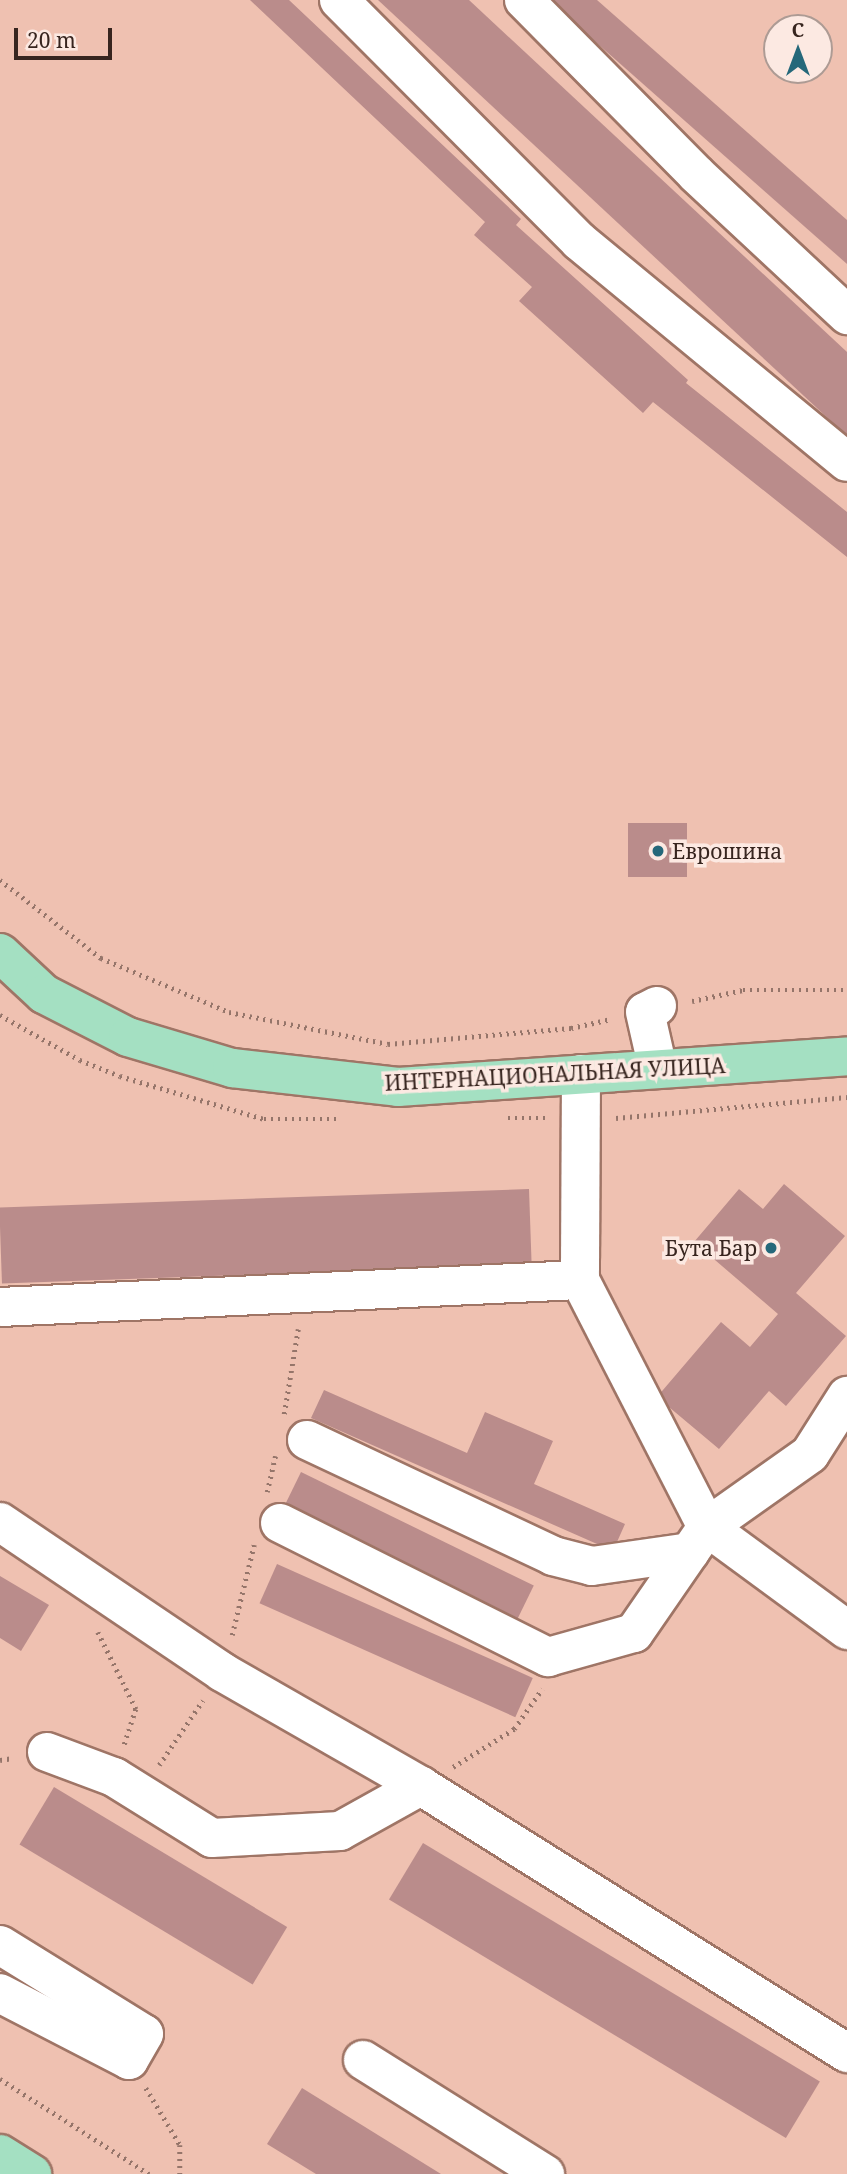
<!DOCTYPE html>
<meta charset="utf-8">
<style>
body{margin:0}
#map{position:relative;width:847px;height:2174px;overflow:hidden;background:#efc1b1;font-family:"Noto Serif",serif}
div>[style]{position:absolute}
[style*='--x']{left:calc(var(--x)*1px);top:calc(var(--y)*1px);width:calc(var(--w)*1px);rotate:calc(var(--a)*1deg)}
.building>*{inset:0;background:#ba8c8b;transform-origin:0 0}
.path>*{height:4.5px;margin-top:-2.25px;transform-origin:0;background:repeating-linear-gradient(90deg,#95756a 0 2px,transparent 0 7px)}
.roads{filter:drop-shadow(2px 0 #9f7566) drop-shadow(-2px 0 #9f7566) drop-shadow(0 2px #9f7566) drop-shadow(0 -2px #9f7566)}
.minor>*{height:38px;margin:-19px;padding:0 19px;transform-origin:19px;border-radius:19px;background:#fff}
.major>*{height:38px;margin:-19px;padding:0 19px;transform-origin:19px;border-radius:19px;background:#a4e0c2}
.dots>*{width:19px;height:19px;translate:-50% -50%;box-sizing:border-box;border:4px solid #fce9e2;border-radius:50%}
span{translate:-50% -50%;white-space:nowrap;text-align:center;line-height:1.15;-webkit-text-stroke:7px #fce9e2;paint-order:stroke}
.poi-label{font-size:21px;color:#37251f}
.left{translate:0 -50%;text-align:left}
.right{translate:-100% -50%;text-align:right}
.street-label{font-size:21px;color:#37251f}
.north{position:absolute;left:763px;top:14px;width:70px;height:70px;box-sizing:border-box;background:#fce9e2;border:2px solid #ad9b94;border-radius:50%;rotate:0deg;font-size:19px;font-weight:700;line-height:28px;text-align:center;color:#37251f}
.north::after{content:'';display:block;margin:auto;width:24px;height:32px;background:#25687a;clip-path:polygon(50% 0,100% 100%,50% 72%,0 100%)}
.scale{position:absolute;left:14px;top:28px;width:98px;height:32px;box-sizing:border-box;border:4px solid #37251f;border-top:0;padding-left:9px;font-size:21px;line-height:24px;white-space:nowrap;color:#37251f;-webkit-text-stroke:5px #fce9e2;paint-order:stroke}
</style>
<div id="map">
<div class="building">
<i style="clip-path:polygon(250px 0,289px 0,521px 219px,516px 225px,688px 380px,686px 383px,847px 512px,847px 557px,653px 402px,643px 413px,519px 301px,532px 287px,474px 235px,485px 222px)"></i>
<i style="clip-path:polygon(378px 0,469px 0,847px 352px,847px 436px)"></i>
<i style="clip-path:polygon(548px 0,597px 0,847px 220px,847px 264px)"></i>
<i style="left:687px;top:823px;width:54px;height:59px;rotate:90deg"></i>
<i style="clip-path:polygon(784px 1184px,845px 1236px,796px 1293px,846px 1336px,786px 1406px,769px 1391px,719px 1449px,657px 1397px,721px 1322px,750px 1347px,778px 1314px,694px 1242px,739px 1189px,763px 1209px)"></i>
<i style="left:529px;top:1189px;width:76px;height:530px;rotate:88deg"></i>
<i style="clip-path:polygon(324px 1390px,467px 1453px,485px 1412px,553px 1441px,534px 1484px,625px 1524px,613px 1551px,311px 1418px)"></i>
<i style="left:301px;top:1472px;width:259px;height:42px;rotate:26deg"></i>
<i style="left:277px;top:1564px;width:280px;height:43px;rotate:24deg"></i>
<i style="clip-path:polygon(0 1576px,49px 1605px,21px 1651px,0 1638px)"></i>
<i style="left:54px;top:1787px;width:272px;height:67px;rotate:31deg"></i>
<i style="left:423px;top:1843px;width:463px;height:66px;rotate:31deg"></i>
<i style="clip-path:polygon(302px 2088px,441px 2174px,316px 2174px,267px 2144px)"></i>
</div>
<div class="path">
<i style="--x:0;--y:880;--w:128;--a:37.7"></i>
<i style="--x:101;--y:958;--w:139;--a:22.9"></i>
<i style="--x:229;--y:1012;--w:162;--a:11.4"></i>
<i style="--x:388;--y:1044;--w:184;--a:-5"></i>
<i style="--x:571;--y:1028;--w:41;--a:-12.7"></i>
<i style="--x:692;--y:1001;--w:52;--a:-12.2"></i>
<i style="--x:743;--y:990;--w:104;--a:0"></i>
<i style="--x:0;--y:1015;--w:92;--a:29.4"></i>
<i style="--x:80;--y:1060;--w:43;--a:21.8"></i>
<i style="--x:120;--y:1076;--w:150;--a:16.6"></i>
<i style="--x:264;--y:1119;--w:74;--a:0"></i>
<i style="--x:508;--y:1118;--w:37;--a:0"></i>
<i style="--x:616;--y:1118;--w:232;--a:-5.2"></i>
<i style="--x:284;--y:1414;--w:86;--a:-80.6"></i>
<i style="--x:267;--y:1492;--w:37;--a:-77"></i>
<i style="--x:98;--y:1632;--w:86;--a:63.7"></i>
<i style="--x:136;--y:1709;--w:38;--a:108"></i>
<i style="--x:232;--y:1635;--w:93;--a:-76.3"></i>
<i style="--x:0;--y:1760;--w:13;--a:-9"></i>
<i style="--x:159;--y:1765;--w:78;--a:-55.9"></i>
<i style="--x:453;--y:1767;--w:72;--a:-31.9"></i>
<i style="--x:514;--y:1729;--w:49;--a:-55"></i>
<i style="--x:0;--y:2079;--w:177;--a:32.5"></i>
<i style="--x:146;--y:2088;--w:66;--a:59.2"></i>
<i style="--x:180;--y:2145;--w:29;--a:90"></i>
</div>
<div class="roads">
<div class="minor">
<i style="--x:339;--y:0;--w:340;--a:45.1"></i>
<i style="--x:579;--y:241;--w:347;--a:39.5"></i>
<i style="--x:524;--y:0;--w:245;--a:45.3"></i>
<i style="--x:696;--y:174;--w:207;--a:43"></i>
<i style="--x:657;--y:1006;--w:13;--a:153"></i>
<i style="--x:645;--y:1012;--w:58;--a:77.2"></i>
<i style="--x:581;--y:1074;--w:206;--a:90.3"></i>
<i style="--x:580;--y:1280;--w:278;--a:62.8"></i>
<i style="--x:707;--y:1527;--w:174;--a:36.3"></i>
<i style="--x:0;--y:1307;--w:581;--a:-2.67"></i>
<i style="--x:307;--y:1440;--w:272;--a:25.2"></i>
<i style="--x:553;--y:1556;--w:40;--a:14.4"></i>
<i style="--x:592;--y:1566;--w:99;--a:-8.1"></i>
<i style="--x:0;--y:1522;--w:268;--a:34"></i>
<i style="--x:222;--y:1672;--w:229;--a:29.8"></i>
<i style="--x:421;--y:1786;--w:503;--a:32.08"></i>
<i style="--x:280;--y:1523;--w:300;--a:26.6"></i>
<i style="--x:548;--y:1657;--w:89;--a:-15.6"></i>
<i style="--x:634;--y:1633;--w:129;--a:-55.4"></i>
<i style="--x:707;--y:1527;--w:126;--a:-35.3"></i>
<i style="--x:810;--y:1454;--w:69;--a:-57.5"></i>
<i style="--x:47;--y:1752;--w:72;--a:20.5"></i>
<i style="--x:114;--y:1777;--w:115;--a:31.9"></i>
<i style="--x:212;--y:1838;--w:128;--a:-3.1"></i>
<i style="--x:340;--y:1831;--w:93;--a:-29.1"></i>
<i style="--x:0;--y:1945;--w:169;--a:31.7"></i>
<i style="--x:144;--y:2034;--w:30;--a:120"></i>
<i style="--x:129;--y:2060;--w:145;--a:-152.6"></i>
<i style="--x:363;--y:2060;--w:215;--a:32.1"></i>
</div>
<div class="major">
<i style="--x:0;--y:953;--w:60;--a:43"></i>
<i style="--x:44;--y:994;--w:94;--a:27.1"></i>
<i style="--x:128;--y:1037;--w:109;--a:16.6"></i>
<i style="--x:232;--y:1068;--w:167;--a:6.5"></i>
<i style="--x:398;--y:1087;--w:450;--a:-3.9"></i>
<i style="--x:0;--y:2154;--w:38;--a:32"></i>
</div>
</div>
<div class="dots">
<i style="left:658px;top:851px;background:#25687a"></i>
<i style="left:771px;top:1248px;background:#25687a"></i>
</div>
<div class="poi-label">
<span class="left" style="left:672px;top:851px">Еврошина</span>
<span class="right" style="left:757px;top:1248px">Бута Бар</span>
</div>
<div class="street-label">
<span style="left:555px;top:1074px;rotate:-3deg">ИНТЕРНАЦИОНАЛЬНАЯ УЛИЦА</span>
</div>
<div class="north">С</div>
<div class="scale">20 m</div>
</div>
